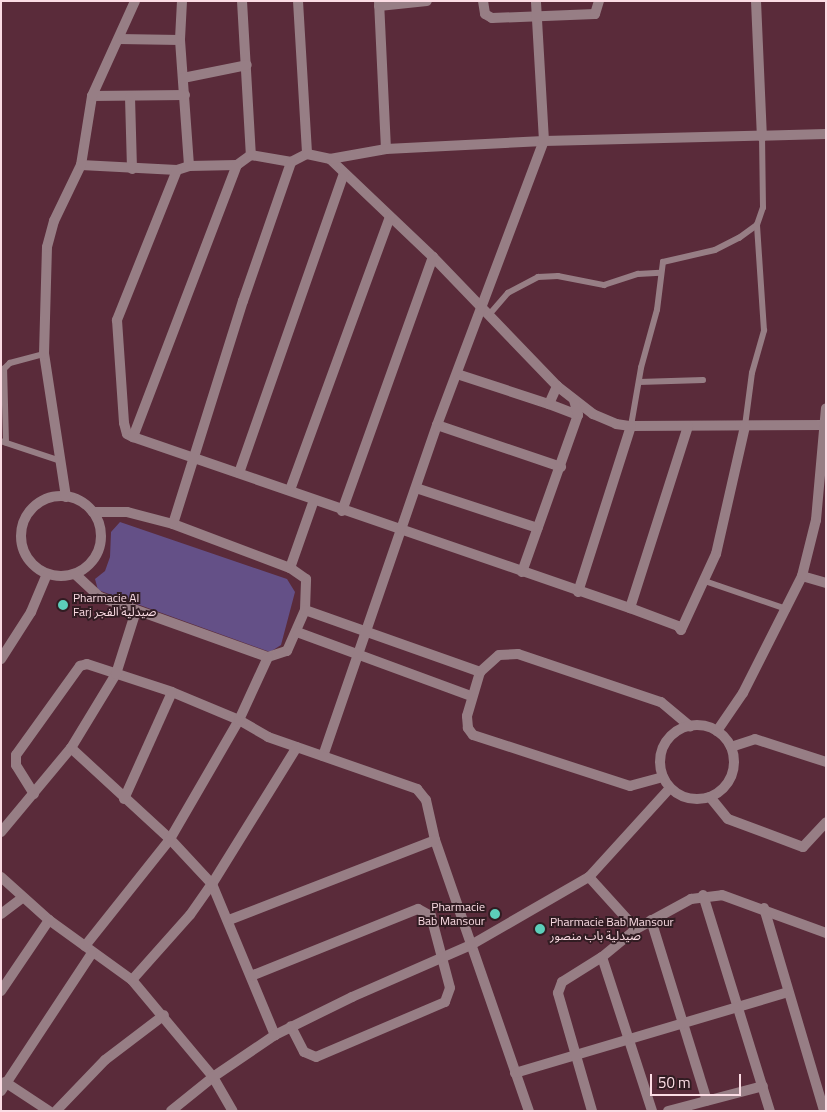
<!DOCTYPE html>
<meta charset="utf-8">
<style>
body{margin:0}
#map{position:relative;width:827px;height:1112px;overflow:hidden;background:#5a2b3a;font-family:"Titillium Web","Noto Sans Arabic",sans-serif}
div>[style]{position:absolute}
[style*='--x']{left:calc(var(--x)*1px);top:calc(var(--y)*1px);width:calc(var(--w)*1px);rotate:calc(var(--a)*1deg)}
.green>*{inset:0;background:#645087}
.service>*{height:5.5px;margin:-2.75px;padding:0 2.75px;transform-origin:2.75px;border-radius:2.75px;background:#977e85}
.minor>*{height:10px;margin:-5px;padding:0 5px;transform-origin:5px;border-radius:5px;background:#977e85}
.minor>.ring{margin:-5px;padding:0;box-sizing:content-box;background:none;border:10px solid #977e85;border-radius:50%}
.tertiary>*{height:10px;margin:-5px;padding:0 5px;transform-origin:5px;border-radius:5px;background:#977e85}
.tertiary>.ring{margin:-5px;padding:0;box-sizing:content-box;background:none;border:10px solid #977e85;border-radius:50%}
.dots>*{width:14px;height:14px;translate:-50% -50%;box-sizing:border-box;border:2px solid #311c22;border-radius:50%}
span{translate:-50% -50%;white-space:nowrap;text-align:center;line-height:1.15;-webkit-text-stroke:4px #311c22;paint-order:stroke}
.poi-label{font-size:12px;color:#fbdce4}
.left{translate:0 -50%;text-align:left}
.right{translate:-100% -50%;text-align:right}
.frame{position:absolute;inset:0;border:2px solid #fbdce4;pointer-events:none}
.scale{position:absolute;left:650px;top:1074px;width:91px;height:22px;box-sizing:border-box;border:2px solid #fbdce4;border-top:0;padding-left:6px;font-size:15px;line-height:18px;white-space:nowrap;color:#fbdce4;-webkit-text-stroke:4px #311c22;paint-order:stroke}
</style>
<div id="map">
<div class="green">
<i style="clip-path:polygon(120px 522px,287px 579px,295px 592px,281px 645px,270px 652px,98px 590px,95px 579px,105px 571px,110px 557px,111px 532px)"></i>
</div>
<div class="service">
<i style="--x:488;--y:316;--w:30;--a:-49"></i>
<i style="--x:508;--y:293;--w:34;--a:-28"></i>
<i style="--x:538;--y:277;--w:20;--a:-3"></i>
<i style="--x:558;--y:276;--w:47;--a:11.1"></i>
<i style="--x:604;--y:285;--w:36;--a:-18"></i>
<i style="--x:638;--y:274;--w:22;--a:-3"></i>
<i style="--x:639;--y:382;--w:64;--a:-1.8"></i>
<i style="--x:631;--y:426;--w:59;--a:-80.2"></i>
<i style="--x:641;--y:368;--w:60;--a:-74.6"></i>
<i style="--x:657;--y:310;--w:48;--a:-82.9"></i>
<i style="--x:663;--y:262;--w:53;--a:-13"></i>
<i style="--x:715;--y:250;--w:27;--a:-27"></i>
<i style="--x:739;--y:238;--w:22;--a:-36"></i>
<i style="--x:757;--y:225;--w:18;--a:-71"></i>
<i style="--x:763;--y:208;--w:71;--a:-90.8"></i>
<i style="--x:745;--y:426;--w:53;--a:-82.5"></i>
<i style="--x:752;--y:373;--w:44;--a:-74.1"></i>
<i style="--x:764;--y:331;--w:106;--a:-93.8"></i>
<i style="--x:1;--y:441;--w:60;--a:18.4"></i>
<i style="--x:6;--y:443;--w:74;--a:-91.5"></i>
<i style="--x:4;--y:369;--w:8;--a:-45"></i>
<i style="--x:10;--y:363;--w:35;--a:-15"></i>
<i style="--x:705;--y:581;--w:87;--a:18.9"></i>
</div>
<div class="minor">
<i style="--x:182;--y:1;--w:39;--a:93"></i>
<i style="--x:180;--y:40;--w:126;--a:85.9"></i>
<i style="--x:242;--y:1;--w:154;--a:86.7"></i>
<i style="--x:298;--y:1;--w:153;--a:86.6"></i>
<i style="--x:379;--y:1;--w:148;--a:87.3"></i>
<i style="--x:483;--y:1;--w:13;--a:81"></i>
<i style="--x:485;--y:14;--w:8;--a:30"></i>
<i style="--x:492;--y:18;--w:103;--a:-2.2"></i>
<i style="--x:595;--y:14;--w:14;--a:-73"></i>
<i style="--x:756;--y:1;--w:136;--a:87.5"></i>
<i style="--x:379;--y:6;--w:48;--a:-5.9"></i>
<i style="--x:119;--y:39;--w:61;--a:0.9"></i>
<i style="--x:183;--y:78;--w:65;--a:-11.5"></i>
<i style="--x:92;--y:96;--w:93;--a:-0.6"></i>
<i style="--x:130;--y:97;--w:72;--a:88.4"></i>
<i style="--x:330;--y:159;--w:142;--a:43.6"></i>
<i style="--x:433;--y:257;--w:179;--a:46.1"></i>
<i style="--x:557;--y:386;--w:46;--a:37.9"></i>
<i style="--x:593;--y:414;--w:25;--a:23"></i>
<i style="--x:616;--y:424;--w:15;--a:8"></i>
<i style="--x:631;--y:426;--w:195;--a:-0.3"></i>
<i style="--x:81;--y:165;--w:96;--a:3"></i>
<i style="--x:177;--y:170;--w:13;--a:-18"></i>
<i style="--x:189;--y:166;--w:48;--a:-1.2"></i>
<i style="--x:237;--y:165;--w:17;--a:-36"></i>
<i style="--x:251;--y:155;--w:41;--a:9.9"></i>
<i style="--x:291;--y:162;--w:18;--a:-27"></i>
<i style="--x:307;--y:154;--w:24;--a:12"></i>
<i style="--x:330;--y:159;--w:57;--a:-10.1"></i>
<i style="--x:386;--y:149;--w:158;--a:-2.9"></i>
<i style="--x:544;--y:141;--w:282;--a:-1.4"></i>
<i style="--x:177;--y:170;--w:162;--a:111.8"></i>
<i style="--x:117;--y:320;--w:103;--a:86.1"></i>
<i style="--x:124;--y:423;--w:11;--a:75"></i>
<i style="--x:127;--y:434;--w:7;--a:27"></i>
<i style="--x:133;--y:437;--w:526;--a:18.99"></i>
<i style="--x:630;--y:608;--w:51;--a:20.6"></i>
<i style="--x:678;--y:626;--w:5;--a:53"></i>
<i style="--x:681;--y:630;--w:84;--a:-65.3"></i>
<i style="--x:716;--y:554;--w:131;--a:-77.2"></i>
<i style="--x:457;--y:374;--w:97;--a:18.1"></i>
<i style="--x:549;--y:404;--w:20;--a:-66"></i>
<i style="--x:549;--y:404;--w:31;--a:21"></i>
<i style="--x:437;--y:425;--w:131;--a:18.7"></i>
<i style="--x:133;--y:437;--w:291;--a:-69.1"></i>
<i style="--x:239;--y:473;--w:317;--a:-70.7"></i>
<i style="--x:416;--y:488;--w:128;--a:18.2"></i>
<i style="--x:290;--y:490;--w:291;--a:-69.9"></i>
<i class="ring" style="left:21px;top:496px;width:70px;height:70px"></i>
<i style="--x:66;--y:497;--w:145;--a:-98.7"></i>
<i style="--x:44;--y:354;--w:107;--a:-88.4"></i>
<i style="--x:47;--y:247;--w:27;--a:-75"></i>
<i style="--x:54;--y:221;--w:62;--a:-64.3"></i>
<i style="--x:81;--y:165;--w:70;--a:-80.9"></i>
<i style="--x:92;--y:96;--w:104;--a:-65.6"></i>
<i style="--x:342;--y:511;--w:270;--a:-70.3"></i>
<i style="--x:173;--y:524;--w:234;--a:-72.6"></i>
<i style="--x:243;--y:301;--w:147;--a:-70.9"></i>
<i style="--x:290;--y:568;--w:72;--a:-70.6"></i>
<i style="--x:522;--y:572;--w:167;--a:-70.4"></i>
<i style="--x:578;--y:415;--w:16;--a:-105"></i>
<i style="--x:75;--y:574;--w:34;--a:43"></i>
<i style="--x:100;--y:597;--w:178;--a:19.7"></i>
<i style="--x:268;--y:657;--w:20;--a:-18"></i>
<i style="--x:287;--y:651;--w:45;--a:-66.3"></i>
<i style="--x:305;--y:610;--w:31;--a:-88"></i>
<i style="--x:306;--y:579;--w:19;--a:-145"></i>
<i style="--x:290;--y:568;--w:125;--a:-159.4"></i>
<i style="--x:173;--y:524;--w:48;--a:-165.4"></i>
<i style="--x:127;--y:512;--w:34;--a:180"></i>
<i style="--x:802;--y:576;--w:25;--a:16"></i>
<i style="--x:578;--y:592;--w:174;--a:-72.3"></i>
<i style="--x:630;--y:608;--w:191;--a:-72.3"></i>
<i style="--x:305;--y:610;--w:186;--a:19.5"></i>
<i style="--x:297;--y:632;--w:185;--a:20.2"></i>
<i style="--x:1;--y:659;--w:56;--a:-57.4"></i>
<i style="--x:31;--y:612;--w:41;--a:-67.2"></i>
<i style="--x:731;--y:747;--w:25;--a:-18"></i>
<i style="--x:755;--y:739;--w:75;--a:17.9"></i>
<i style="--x:71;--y:748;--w:134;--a:42.6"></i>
<i style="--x:170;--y:839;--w:62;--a:47"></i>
<i style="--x:212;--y:884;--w:164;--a:67.4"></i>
<i style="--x:323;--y:756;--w:350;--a:-71"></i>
<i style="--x:437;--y:425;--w:303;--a:-69.4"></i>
<i style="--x:544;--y:141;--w:140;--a:-93.3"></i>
<i style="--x:663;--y:777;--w:34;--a:165"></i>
<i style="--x:630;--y:786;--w:165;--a:-162"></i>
<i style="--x:473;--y:735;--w:9;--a:-126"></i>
<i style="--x:468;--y:728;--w:12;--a:-95"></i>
<i style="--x:467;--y:716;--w:46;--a:-73.5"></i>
<i style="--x:480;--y:672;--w:25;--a:-42"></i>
<i style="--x:499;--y:655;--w:19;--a:-3"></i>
<i style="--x:518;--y:654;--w:151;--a:18.6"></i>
<i style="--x:661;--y:702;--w:38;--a:40"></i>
<i style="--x:34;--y:794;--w:34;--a:-122"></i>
<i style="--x:16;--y:765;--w:10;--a:-90"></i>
<i style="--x:16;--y:755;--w:110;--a:-54.3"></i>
<i style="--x:80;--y:666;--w:7;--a:-16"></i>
<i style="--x:87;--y:664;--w:89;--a:18.2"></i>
<i style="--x:172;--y:692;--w:73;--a:22.7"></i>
<i style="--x:239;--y:720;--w:34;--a:30"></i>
<i style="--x:268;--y:737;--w:158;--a:19.2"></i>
<i style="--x:417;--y:789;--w:14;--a:51"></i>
<i style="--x:426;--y:800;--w:41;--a:77.3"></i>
<i style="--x:435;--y:840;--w:287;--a:70.9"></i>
<i style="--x:710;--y:797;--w:28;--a:51"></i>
<i style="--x:728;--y:819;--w:80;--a:20.5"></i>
<i style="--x:803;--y:847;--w:34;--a:-47"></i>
<i style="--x:124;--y:799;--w:117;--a:-65.8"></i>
<i style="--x:1;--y:832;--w:109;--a:-50.2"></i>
<i style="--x:71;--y:748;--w:87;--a:-58.7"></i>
<i style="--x:116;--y:674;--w:66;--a:-72.4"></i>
<i style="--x:1;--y:877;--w:64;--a:41.9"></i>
<i style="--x:49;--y:920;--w:102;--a:35.9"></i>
<i style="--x:132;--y:980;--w:126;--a:50.1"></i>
<i style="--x:213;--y:1077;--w:39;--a:60"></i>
<i style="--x:589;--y:877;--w:70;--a:47.9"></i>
<i style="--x:636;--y:929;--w:63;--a:-28.6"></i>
<i style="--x:691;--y:899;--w:31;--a:-7"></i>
<i style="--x:722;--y:895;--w:111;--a:20.1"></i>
<i style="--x:703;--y:895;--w:226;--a:72.8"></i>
<i style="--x:764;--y:908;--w:212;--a:73.5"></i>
<i style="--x:1;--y:914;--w:26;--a:-37"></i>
<i style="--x:229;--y:920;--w:221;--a:-21.2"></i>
<i style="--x:651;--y:920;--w:189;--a:72.8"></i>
<i style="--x:636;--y:929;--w:44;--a:140.5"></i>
<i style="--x:602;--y:957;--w:162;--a:72"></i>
<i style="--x:85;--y:946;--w:137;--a:-51.5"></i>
<i style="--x:170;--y:839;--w:138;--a:-59.9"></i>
<i style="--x:239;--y:720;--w:69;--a:-65.3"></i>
<i style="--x:251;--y:976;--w:180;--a:-21.9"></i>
<i style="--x:418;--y:909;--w:15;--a:28"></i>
<i style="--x:431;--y:916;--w:74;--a:75.2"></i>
<i style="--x:450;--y:988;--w:15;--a:110"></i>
<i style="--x:445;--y:1002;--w:140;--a:156.9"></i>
<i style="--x:316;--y:1057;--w:13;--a:-157"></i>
<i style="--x:304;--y:1052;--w:29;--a:-117"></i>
<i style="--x:132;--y:980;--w:87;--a:-48.3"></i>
<i style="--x:190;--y:915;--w:38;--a:-55"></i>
<i style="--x:212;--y:884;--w:161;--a:-58.2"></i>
<i style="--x:1;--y:991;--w:86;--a:-55.9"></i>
<i style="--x:515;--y:1073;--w:285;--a:-16.5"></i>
<i style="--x:5;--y:1082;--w:53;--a:33.4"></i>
<i style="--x:1;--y:1091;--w:165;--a:-56.6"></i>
<i style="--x:56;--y:1111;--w:71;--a:-46.1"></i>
<i style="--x:105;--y:1060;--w:74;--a:-37.3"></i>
<i style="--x:592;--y:1111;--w:123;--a:-106.1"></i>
<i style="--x:558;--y:993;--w:12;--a:-70"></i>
<i style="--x:562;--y:982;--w:47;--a:-32"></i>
<i style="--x:668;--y:1111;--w:98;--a:-14.7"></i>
</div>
<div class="tertiary">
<i class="ring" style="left:660px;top:725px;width:64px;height:64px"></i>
<i style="--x:717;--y:731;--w:46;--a:-55.6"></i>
<i style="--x:743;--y:693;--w:131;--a:-63.2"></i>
<i style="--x:802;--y:576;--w:58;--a:-76"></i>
<i style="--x:816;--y:520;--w:112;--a:-84.9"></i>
<i style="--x:171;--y:1111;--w:54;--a:-39"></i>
<i style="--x:213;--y:1077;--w:75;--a:-34.1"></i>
<i style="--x:275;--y:1035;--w:86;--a:-26.3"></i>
<i style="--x:352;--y:997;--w:130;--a:-23.6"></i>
<i style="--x:471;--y:945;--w:136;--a:-30"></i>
<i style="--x:589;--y:877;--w:120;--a:-47.7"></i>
</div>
<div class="dots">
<i style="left:63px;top:605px;background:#5cceba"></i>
<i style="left:495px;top:914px;background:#5cceba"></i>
<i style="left:540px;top:929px;background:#5cceba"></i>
</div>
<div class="poi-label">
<span class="left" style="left:73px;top:605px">Pharmacie Al<br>Farj صيدلية الفجر</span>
<span class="right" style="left:485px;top:914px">Pharmacie<br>Bab Mansour</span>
<span class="left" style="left:550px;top:929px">Pharmacie Bab Mansour<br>صيدلية باب منصور</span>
</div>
<div class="frame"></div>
<div class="scale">50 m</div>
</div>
